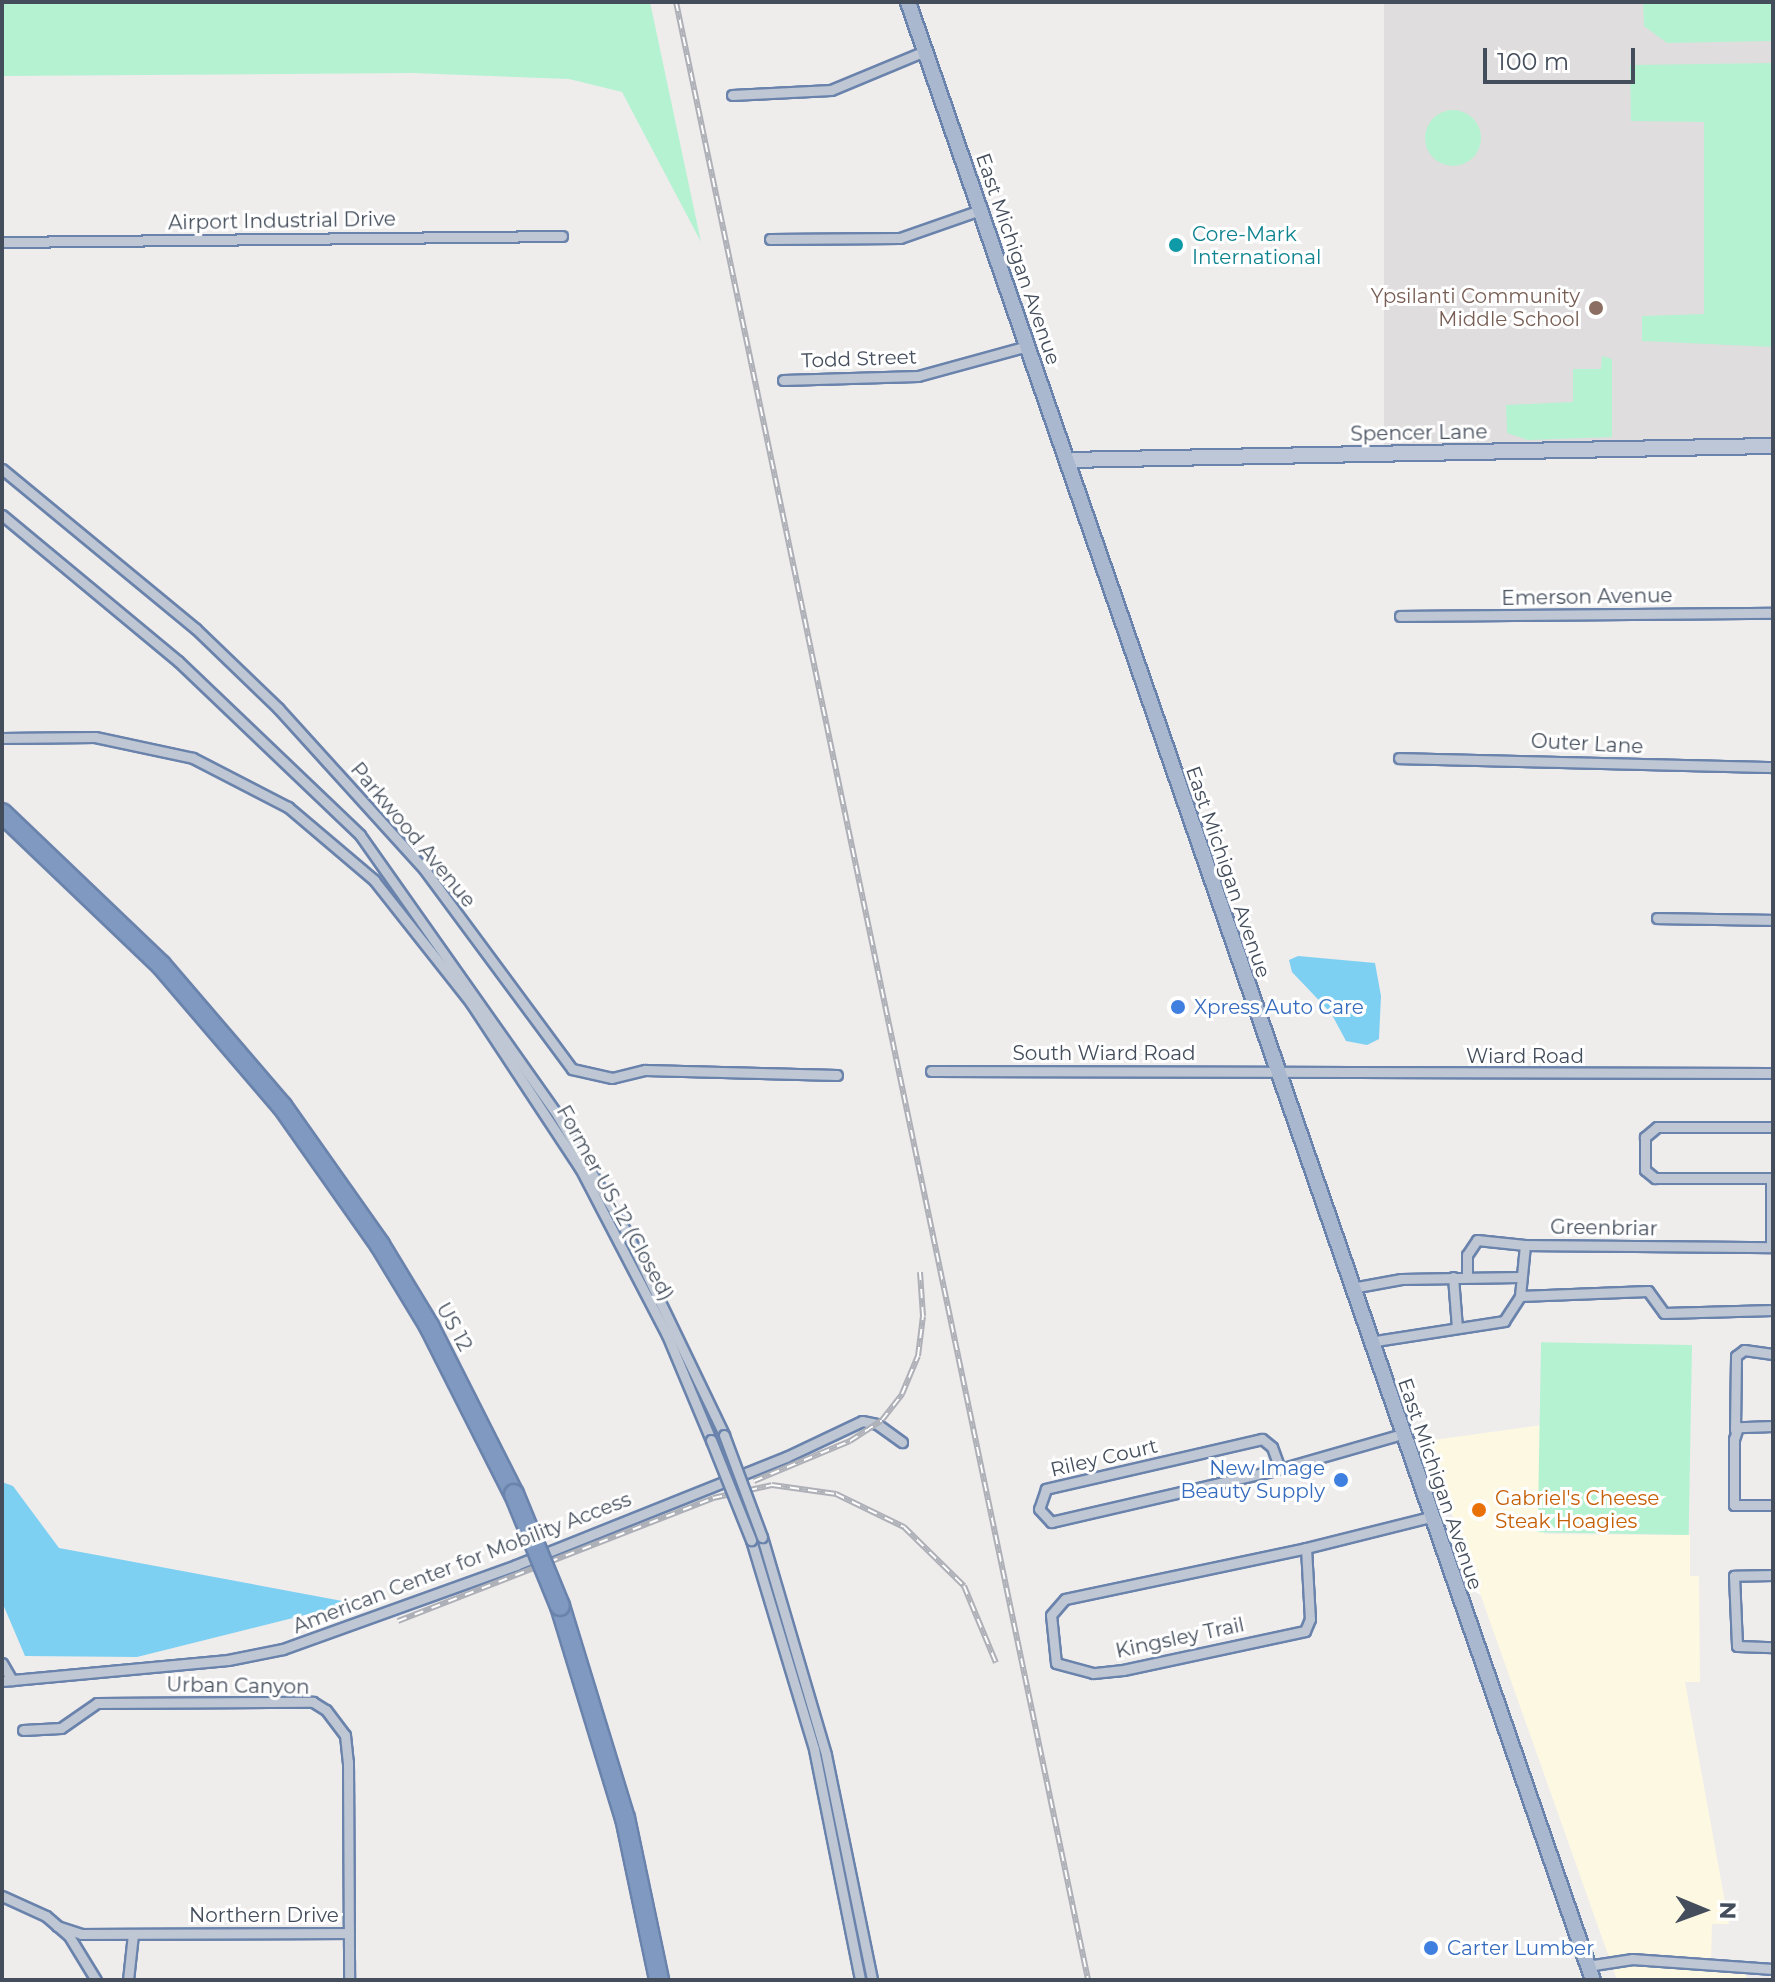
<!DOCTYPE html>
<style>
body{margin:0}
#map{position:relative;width:1775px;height:1982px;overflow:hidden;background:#efecec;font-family:Montserrat,sans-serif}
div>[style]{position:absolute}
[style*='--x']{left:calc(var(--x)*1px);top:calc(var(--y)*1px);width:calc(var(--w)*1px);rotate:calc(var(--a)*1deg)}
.commercial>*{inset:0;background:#fdf8e2}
.education>*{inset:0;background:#e0ddde;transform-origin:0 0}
.green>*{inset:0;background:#b5f2d2;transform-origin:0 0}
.round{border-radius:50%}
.water>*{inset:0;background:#7ed0f2}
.roads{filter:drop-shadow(2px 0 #6a83ac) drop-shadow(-2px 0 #6a83ac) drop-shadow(0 2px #6a83ac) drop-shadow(0 -2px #6a83ac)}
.street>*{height:9px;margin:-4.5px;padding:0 4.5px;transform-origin:4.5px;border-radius:4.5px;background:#bec7d3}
.secondary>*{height:14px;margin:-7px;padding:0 7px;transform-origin:7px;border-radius:7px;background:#bdc7d7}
.primary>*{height:14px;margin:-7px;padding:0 7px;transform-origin:7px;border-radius:7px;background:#a9b8ce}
.highway>*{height:18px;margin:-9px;padding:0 9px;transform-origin:9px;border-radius:9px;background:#7f99c0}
.rail>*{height:6px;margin-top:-3px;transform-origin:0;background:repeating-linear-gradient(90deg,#fff 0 9px,#aeb0b7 0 18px);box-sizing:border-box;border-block:2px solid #aeb0b7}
.bridges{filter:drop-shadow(2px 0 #6a83ac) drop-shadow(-2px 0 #6a83ac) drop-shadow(0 2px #6a83ac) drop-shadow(0 -2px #6a83ac)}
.street-bridge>*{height:9px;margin:-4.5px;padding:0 4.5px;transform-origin:4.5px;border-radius:4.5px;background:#bec7d3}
.highway-bridge>*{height:18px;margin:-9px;padding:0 9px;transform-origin:9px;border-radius:9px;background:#7f99c0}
.dots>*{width:22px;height:22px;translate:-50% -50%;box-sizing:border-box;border:4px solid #fff;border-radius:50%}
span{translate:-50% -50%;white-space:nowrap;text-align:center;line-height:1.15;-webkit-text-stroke:6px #fff;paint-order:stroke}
.street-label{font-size:20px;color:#434d5b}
.culture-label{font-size:20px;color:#0d838f}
.left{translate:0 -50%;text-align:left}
.education-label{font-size:20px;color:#785e54}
.right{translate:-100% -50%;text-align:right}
.shop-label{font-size:20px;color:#366cbe}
.food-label{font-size:20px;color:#c56008}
.frame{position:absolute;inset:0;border:4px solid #434d5b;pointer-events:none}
.north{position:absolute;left:1663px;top:1870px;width:80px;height:80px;-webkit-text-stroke:6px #fff;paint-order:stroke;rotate:91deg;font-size:22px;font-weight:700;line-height:32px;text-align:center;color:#434d5b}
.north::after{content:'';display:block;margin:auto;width:28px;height:36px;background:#434d5b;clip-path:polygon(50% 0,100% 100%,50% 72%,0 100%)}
.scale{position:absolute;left:1483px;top:48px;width:152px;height:36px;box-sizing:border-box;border:4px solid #434d5b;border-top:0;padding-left:10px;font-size:24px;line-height:28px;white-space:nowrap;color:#434d5b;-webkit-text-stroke:6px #fff;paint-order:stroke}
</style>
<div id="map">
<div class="commercial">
<i style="clip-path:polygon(1542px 1425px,1544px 1534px,1690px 1535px,1690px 1576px,1699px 1576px,1700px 1682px,1685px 1682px,1729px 1924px,1712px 1924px,1711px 1960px,1747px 1963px,1746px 1980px,1617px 1980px,1426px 1441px)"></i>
</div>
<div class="education">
<i style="left:1384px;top:2px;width:389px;height:445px"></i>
</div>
<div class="green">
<i style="clip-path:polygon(2px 2px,650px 2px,701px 242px,622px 92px,569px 79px,412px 73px,2px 76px)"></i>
<i style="clip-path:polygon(1643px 2px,1773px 2px,1773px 41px,1667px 43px,1644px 26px)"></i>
<i style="clip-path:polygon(1773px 63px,1773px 347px,1642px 341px,1642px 316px,1704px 314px,1704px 122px,1631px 121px,1630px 65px)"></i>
<i class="round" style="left:1425px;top:110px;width:56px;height:56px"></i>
<i style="clip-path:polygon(1602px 356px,1612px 359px,1612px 437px,1528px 440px,1507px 433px,1506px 405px,1573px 402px,1573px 369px,1601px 369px)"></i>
<i style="left:1692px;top:1345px;width:190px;height:151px;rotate:91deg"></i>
</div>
<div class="water">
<i style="clip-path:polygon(1298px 956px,1375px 963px,1381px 996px,1379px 1039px,1367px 1045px,1346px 1041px,1331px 1013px,1292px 972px,1289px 960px)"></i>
<i style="clip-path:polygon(2px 1482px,13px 1486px,59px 1548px,353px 1603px,137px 1657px,25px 1656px,2px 1602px)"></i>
</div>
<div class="roads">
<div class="street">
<i style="--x:732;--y:95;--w:99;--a:-2.9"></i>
<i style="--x:831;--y:90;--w:102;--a:-22.5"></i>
<i style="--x:770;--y:239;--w:130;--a:-0.4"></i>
<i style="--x:900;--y:238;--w:85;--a:-19.3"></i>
<i style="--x:2;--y:242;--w:560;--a:-0.61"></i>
<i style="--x:783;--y:380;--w:135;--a:-1.7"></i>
<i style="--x:918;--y:376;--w:114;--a:-15.3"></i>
<i style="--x:2;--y:469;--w:251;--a:39.5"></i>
<i style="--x:196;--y:629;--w:114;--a:43.9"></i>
<i style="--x:278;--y:708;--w:217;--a:47.8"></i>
<i style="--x:424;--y:869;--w:249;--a:53.5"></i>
<i style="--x:572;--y:1069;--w:41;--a:12.7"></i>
<i style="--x:612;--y:1078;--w:34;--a:-14"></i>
<i style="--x:645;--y:1070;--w:192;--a:1.5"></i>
<i style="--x:2;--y:515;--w:229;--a:39.7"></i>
<i style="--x:178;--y:661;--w:252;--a:43.7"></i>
<i style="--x:360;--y:835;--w:344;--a:54.8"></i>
<i style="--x:558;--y:1116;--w:136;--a:59.5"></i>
<i style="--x:627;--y:1233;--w:224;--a:64.3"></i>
<i style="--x:1400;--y:616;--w:373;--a:-0.5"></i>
<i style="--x:2;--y:738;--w:93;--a:-0.6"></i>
<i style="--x:95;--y:737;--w:100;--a:12.1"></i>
<i style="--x:193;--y:758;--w:107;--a:27.3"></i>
<i style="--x:288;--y:807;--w:113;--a:40.3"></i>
<i style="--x:374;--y:880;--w:157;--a:51.7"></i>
<i style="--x:471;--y:1003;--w:198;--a:56.6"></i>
<i style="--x:580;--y:1168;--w:188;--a:62.5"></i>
<i style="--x:667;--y:1335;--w:114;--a:67.3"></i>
<i style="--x:1399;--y:758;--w:374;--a:1.4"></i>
<i style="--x:1657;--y:918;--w:116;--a:1"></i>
<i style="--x:931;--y:1071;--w:842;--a:0.14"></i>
<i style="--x:1773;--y:1127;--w:116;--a:180"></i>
<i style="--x:1657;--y:1127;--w:16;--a:140"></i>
<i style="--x:1645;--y:1137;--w:33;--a:90"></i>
<i style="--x:1645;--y:1170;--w:13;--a:39"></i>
<i style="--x:1655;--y:1178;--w:118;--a:0"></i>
<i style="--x:1771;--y:1178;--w:69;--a:90"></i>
<i style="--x:1453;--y:1277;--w:51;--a:85.5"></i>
<i style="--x:1467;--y:1277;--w:22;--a:-90"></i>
<i style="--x:1467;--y:1255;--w:18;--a:-56"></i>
<i style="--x:1477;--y:1240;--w:48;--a:5.9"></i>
<i style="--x:1525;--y:1245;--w:248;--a:0.5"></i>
<i style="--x:1352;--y:1288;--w:50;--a:-10.4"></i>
<i style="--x:1401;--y:1279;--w:118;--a:-1"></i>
<i style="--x:1520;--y:1296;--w:51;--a:-84.4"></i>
<i style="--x:1369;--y:1342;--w:137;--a:-8.8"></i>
<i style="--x:1504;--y:1321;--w:30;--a:-57"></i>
<i style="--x:1520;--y:1296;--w:128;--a:-2.2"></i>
<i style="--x:1648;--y:1291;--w:27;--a:54"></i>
<i style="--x:1664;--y:1313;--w:109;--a:-1.6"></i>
<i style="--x:1773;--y:1426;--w:35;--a:178"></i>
<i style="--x:1738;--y:1427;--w:13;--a:108"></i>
<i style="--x:1734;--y:1439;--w:66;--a:90"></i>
<i style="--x:1734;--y:1505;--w:39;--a:0"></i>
<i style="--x:1735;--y:1430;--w:74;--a:-89.2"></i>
<i style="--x:1736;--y:1356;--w:10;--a:-37"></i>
<i style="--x:1744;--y:1350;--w:29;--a:8"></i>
<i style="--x:1280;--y:1469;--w:23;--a:-110"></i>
<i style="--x:1272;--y:1447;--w:13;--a:-141"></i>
<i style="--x:1262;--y:1439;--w:222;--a:167"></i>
<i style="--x:1046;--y:1489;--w:21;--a:109"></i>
<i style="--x:1039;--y:1509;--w:18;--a:47"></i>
<i style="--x:1051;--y:1522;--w:235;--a:-13"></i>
<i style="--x:1280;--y:1469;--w:127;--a:-16"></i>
<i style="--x:762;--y:1537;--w:227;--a:73.6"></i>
<i style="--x:826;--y:1755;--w:230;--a:78.4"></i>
<i style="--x:751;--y:1540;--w:218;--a:73.2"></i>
<i style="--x:814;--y:1749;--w:236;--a:78.7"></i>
<i style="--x:1306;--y:1548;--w:71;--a:86.8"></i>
<i style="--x:1310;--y:1619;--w:13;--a:113"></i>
<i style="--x:1305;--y:1631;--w:186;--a:167.9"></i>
<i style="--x:1123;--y:1670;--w:30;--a:174"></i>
<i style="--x:1093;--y:1673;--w:38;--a:-165"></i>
<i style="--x:1056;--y:1663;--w:48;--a:-95.9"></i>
<i style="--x:1051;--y:1615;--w:21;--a:-49"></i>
<i style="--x:1065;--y:1599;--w:246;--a:-11.9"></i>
<i style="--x:1306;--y:1548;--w:128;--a:-14"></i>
<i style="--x:1773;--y:1575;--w:39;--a:179"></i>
<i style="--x:1734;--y:1576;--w:70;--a:87.5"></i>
<i style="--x:1737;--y:1646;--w:36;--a:2"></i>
<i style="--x:2;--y:1663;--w:20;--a:60"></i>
<i style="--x:2;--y:1681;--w:227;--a:-5.3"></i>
<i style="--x:228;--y:1660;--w:56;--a:-11.3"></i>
<i style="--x:283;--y:1649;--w:248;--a:-19.8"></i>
<i style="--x:516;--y:1565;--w:291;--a:-21.8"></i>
<i style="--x:786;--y:1457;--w:84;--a:-25.3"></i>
<i style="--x:862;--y:1421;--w:15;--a:11"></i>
<i style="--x:877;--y:1424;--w:31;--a:36"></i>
<i style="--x:23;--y:1730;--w:38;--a:-3"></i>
<i style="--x:61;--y:1728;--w:44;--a:-34.8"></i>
<i style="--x:97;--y:1703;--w:216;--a:-0.3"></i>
<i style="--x:313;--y:1702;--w:15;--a:32"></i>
<i style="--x:326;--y:1710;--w:31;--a:53"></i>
<i style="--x:345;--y:1735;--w:27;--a:84"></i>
<i style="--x:348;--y:1762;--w:218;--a:89.7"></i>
<i style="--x:2;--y:1896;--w:48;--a:24.4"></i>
<i style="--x:46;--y:1916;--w:30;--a:41"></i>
<i style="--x:69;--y:1936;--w:52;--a:58.5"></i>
<i style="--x:57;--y:1926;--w:25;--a:18"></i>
<i style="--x:81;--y:1934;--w:268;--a:-0.2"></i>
<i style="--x:1587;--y:1966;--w:46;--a:-8.8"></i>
<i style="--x:1632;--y:1959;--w:141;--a:4.1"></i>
<i style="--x:128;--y:1980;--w:46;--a:-83.8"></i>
</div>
<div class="secondary">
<i style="--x:1067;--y:460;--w:706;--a:-1.14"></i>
</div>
<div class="primary">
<i style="--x:908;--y:2;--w:2093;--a:70.9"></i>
</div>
<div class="highway">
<i style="--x:2;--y:813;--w:220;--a:43.7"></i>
<i style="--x:161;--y:965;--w:186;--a:49.4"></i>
<i style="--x:282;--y:1106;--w:170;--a:54.8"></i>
<i style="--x:380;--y:1245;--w:95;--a:58.8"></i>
<i style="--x:429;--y:1326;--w:188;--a:63.2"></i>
<i style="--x:560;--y:1606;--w:222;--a:73"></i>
<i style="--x:625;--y:1818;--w:166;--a:78.1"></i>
</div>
</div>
<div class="rail">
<i style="--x:676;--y:2;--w:2020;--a:78.23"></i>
<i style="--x:754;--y:1481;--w:104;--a:-22.6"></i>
<i style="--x:850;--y:1441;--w:38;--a:-33"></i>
<i style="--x:882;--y:1420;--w:33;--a:-52"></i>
<i style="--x:902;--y:1394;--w:41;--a:-67.2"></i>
<i style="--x:918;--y:1356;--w:40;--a:-82.9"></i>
<i style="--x:923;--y:1316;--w:44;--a:-93.9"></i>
<i style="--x:398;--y:1621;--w:338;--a:-21.3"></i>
<i style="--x:713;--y:1498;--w:60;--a:-12.4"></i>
<i style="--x:772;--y:1485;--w:65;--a:8"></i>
<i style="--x:836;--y:1494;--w:76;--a:25.9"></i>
<i style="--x:904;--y:1527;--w:84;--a:44.5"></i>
<i style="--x:964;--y:1586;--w:83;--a:67.4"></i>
</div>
<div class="bridges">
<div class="street-bridge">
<i style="--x:724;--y:1435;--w:109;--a:69.6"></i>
<i style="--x:711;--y:1440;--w:108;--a:68.2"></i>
</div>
<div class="highway-bridge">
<i style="--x:514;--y:1494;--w:121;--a:67.7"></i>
</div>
</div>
<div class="dots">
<i style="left:1176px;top:245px;background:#0f9aa8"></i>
<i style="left:1596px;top:308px;background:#8d6e63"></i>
<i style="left:1178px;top:1007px;background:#3f7fe0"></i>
<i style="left:1341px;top:1480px;background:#3f7fe0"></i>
<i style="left:1479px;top:1510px;background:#e8710a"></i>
<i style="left:1431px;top:1948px;background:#3f7fe0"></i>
</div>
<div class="street-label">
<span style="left:282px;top:221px;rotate:-1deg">Airport Industrial Drive</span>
<span style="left:1018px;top:259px;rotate:71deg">East Michigan Avenue</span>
<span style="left:859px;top:359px;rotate:-2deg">Todd Street</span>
<span style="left:1419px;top:433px;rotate:-1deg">Spencer Lane</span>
<span style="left:1587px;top:597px;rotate:-1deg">Emerson Avenue</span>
<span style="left:1587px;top:744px;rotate:3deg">Outer Lane</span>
<span style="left:413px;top:835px;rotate:50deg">Parkwood Avenue</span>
<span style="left:1228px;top:872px;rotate:71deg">East Michigan Avenue</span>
<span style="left:1104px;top:1053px">South Wiard Road</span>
<span style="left:1525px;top:1056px">Wiard Road</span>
<span style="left:615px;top:1203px;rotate:61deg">Former US-12 (Closed)</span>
<span style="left:1604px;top:1228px;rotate:1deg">Greenbriar</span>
<span style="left:454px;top:1327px;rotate:61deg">US 12</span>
<span style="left:1104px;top:1458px;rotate:-13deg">Riley Court</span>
<span style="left:1440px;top:1484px;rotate:71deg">East Michigan Avenue</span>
<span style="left:462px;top:1563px;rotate:-21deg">American Center for Mobility Access</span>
<span style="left:1180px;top:1638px;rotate:-12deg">Kingsley Trail</span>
<span style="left:238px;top:1686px;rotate:1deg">Urban Canyon</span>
<span style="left:264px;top:1915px">Northern Drive</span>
</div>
<div class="culture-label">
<span class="left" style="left:1192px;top:246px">Core-Mark<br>International</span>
</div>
<div class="education-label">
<span class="right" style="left:1580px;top:308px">Ypsilanti Community<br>Middle School</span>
</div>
<div class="shop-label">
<span class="left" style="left:1194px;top:1007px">Xpress Auto Care</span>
<span class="right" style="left:1325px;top:1480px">New Image<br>Beauty Supply</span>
<span class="left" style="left:1447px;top:1948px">Carter Lumber</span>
</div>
<div class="food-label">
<span class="left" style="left:1495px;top:1510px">Gabriel's Cheese<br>Steak Hoagies</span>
</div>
<div class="frame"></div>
<div class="north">N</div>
<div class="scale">100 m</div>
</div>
